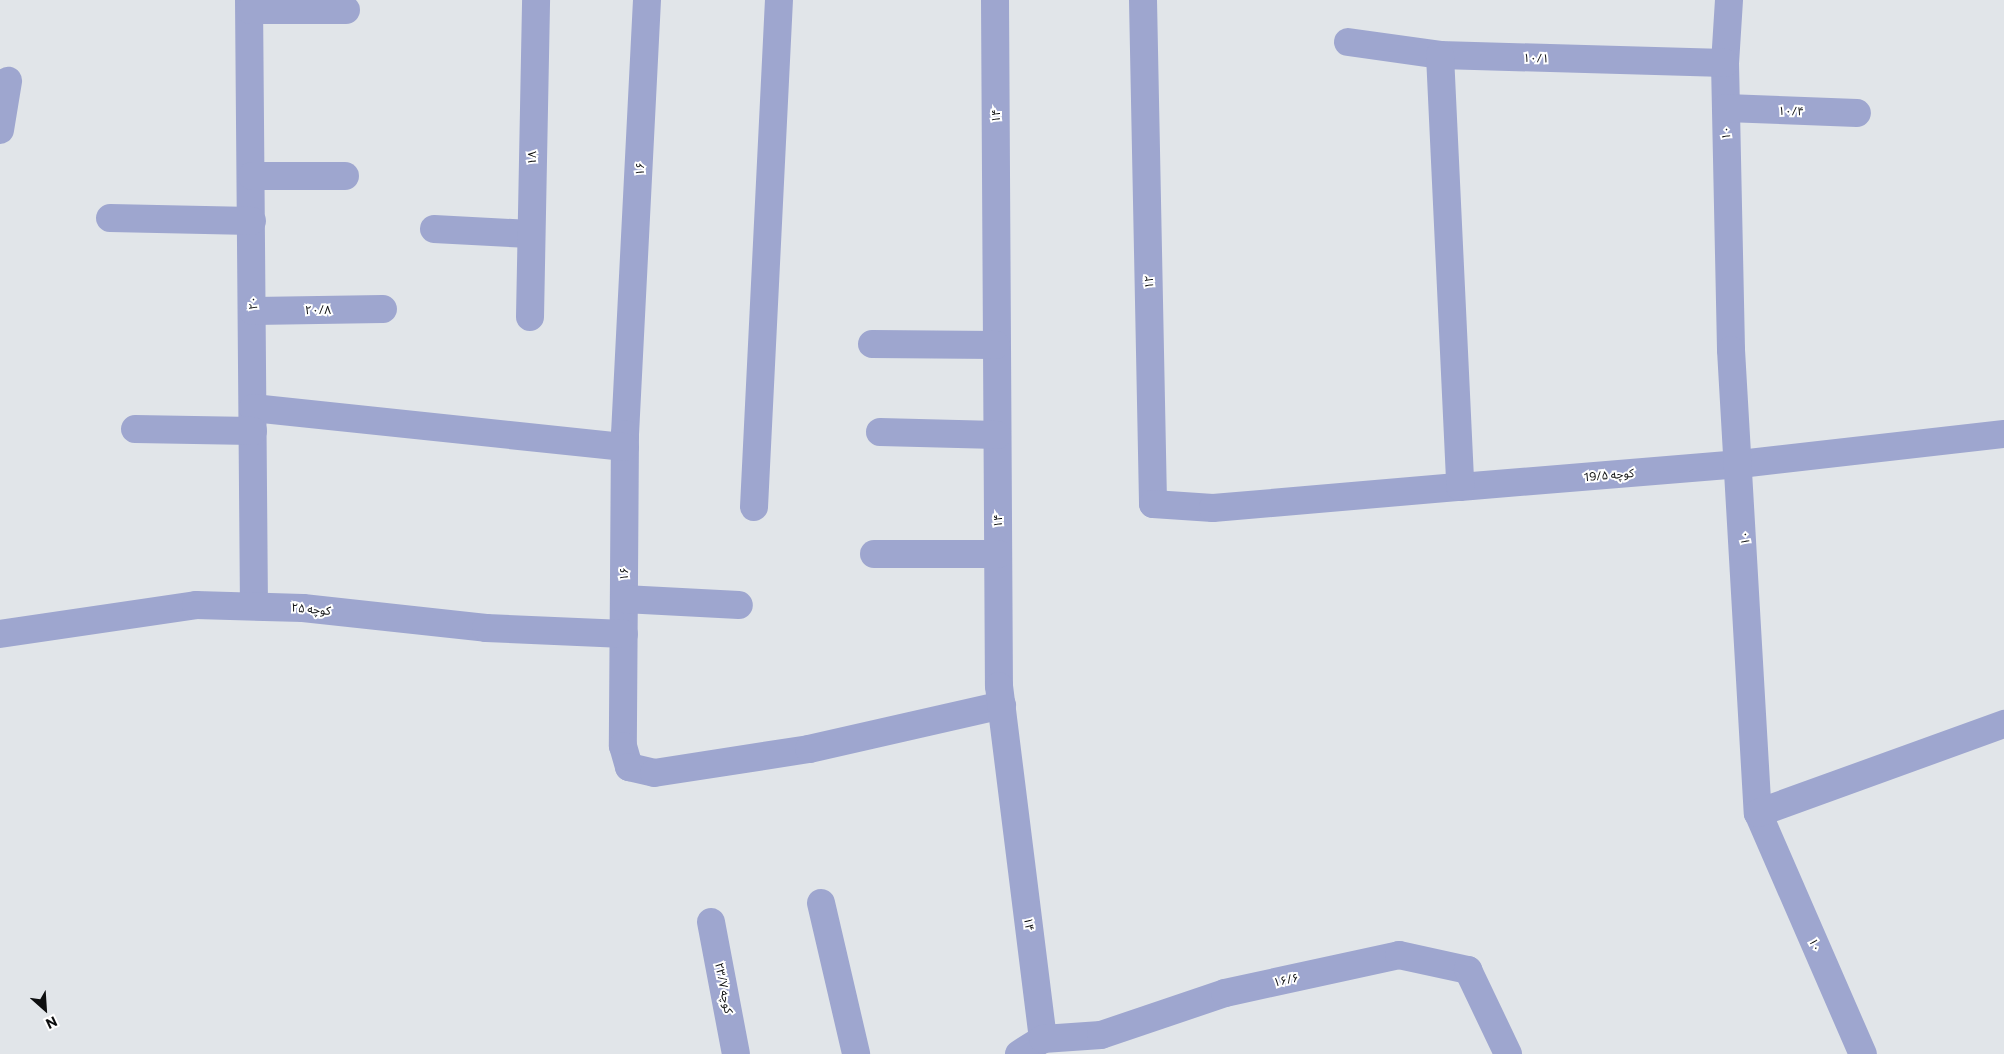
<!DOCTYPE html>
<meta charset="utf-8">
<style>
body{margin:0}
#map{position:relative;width:2004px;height:1054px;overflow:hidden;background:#e1e5e9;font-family:Commissioner,"Noto Sans Arabic",sans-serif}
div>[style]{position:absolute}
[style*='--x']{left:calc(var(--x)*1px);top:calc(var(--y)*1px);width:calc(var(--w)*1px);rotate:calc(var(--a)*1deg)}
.minor>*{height:28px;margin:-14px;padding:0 14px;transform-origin:14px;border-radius:14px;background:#9ea6cf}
span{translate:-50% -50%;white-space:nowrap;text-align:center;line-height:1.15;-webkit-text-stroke:4px #fff;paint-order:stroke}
.street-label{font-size:12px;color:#0d0e0f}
.north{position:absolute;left:20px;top:984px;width:50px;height:50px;-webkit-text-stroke:4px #fff;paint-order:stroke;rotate:154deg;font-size:14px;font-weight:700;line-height:20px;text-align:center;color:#0d0e0f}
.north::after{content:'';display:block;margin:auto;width:18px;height:22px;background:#0d0e0f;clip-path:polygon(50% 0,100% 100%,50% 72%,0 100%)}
</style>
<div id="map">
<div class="minor">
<i style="--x:249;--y:0;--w:606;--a:89.53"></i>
<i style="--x:647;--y:0;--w:435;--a:92.9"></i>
<i style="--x:625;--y:434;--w:312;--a:90.4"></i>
<i style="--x:623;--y:746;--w:22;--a:74"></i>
<i style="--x:629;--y:767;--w:26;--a:13"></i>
<i style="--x:654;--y:773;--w:157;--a:-8.8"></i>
<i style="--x:809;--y:749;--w:198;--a:-12.8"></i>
<i style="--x:995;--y:0;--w:686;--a:89.67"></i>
<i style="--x:999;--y:686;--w:356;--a:82.9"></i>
<i style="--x:1143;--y:0;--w:504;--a:88.86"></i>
<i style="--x:1153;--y:504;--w:60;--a:3.8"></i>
<i style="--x:1213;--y:508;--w:248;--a:-4.9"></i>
<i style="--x:1460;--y:487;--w:281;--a:-4.7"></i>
<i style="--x:1740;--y:464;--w:266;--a:-6.5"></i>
<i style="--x:1729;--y:0;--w:63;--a:93.6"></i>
<i style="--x:1725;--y:63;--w:287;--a:88.8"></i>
<i style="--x:1731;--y:350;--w:464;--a:86.7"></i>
<i style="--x:1758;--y:813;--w:263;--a:66.5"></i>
<i style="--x:250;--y:10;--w:96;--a:0"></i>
<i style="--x:1348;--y:42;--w:93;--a:8"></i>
<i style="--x:1440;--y:55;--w:285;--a:1.6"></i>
<i style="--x:1440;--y:55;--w:432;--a:87.3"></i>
<i style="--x:1726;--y:108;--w:131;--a:2.2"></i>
<i style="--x:0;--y:130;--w:50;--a:-80.7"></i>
<i style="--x:252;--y:176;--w:93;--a:0"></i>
<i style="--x:110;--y:218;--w:142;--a:1.2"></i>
<i style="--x:434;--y:229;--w:97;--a:3"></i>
<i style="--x:253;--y:311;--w:130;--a:-0.9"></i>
<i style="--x:530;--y:317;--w:317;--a:-88.9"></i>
<i style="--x:872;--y:344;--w:124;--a:0.5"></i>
<i style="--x:253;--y:408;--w:374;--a:6"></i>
<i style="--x:135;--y:429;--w:118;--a:1"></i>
<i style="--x:880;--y:432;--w:117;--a:1.5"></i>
<i style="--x:754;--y:507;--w:508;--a:-87.18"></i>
<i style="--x:874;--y:554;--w:124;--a:0"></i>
<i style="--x:624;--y:599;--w:115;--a:3"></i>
<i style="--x:0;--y:634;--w:198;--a:-8.4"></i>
<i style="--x:196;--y:605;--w:107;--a:1.6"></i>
<i style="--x:303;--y:608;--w:184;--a:6.2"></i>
<i style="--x:486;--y:628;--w:138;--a:2.5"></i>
<i style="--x:1758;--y:813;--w:262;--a:-19.9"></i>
<i style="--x:821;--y:903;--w:155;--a:76.9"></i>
<i style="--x:711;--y:922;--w:134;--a:79.3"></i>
<i style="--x:1019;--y:1054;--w:28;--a:-32"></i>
<i style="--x:1043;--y:1039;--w:58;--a:-3.9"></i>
<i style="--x:1101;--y:1035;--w:131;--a:-18.7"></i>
<i style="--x:1225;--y:993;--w:178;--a:-12.3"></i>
<i style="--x:1399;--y:955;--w:71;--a:12.3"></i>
<i style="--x:1468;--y:970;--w:93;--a:64.5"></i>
</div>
<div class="street-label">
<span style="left:1536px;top:58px;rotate:2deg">۱۰/۱</span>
<span style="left:1791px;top:111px;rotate:2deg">۱۰/۴</span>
<span style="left:996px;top:116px;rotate:-90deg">۱۴</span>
<span style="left:1726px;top:133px;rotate:-91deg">۱۰</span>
<span style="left:532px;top:158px;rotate:-89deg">۱۸</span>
<span style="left:640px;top:169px;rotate:-87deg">۱۶</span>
<span style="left:1149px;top:282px;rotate:-91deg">۱۲</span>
<span style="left:253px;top:303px;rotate:-91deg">۲۰</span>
<span style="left:318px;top:310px;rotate:-1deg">۲۰/۸</span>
<span style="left:1609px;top:475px;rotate:-5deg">کوچه 19/۵</span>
<span style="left:998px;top:521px;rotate:-90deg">۱۴</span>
<span style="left:1745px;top:538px;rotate:-93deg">۱۰</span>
<span style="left:624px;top:574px;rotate:-90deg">۱۶</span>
<span style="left:311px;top:609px;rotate:5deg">کوچه ۲۵</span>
<span style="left:1029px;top:924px;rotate:83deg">۱۴</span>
<span style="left:1815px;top:945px;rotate:67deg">۱۰</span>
<span style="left:1286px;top:980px;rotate:-12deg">۱۶/۶</span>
<span style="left:724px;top:988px;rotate:79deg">کوچه ۲۳/۷</span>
</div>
<div class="north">N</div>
</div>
